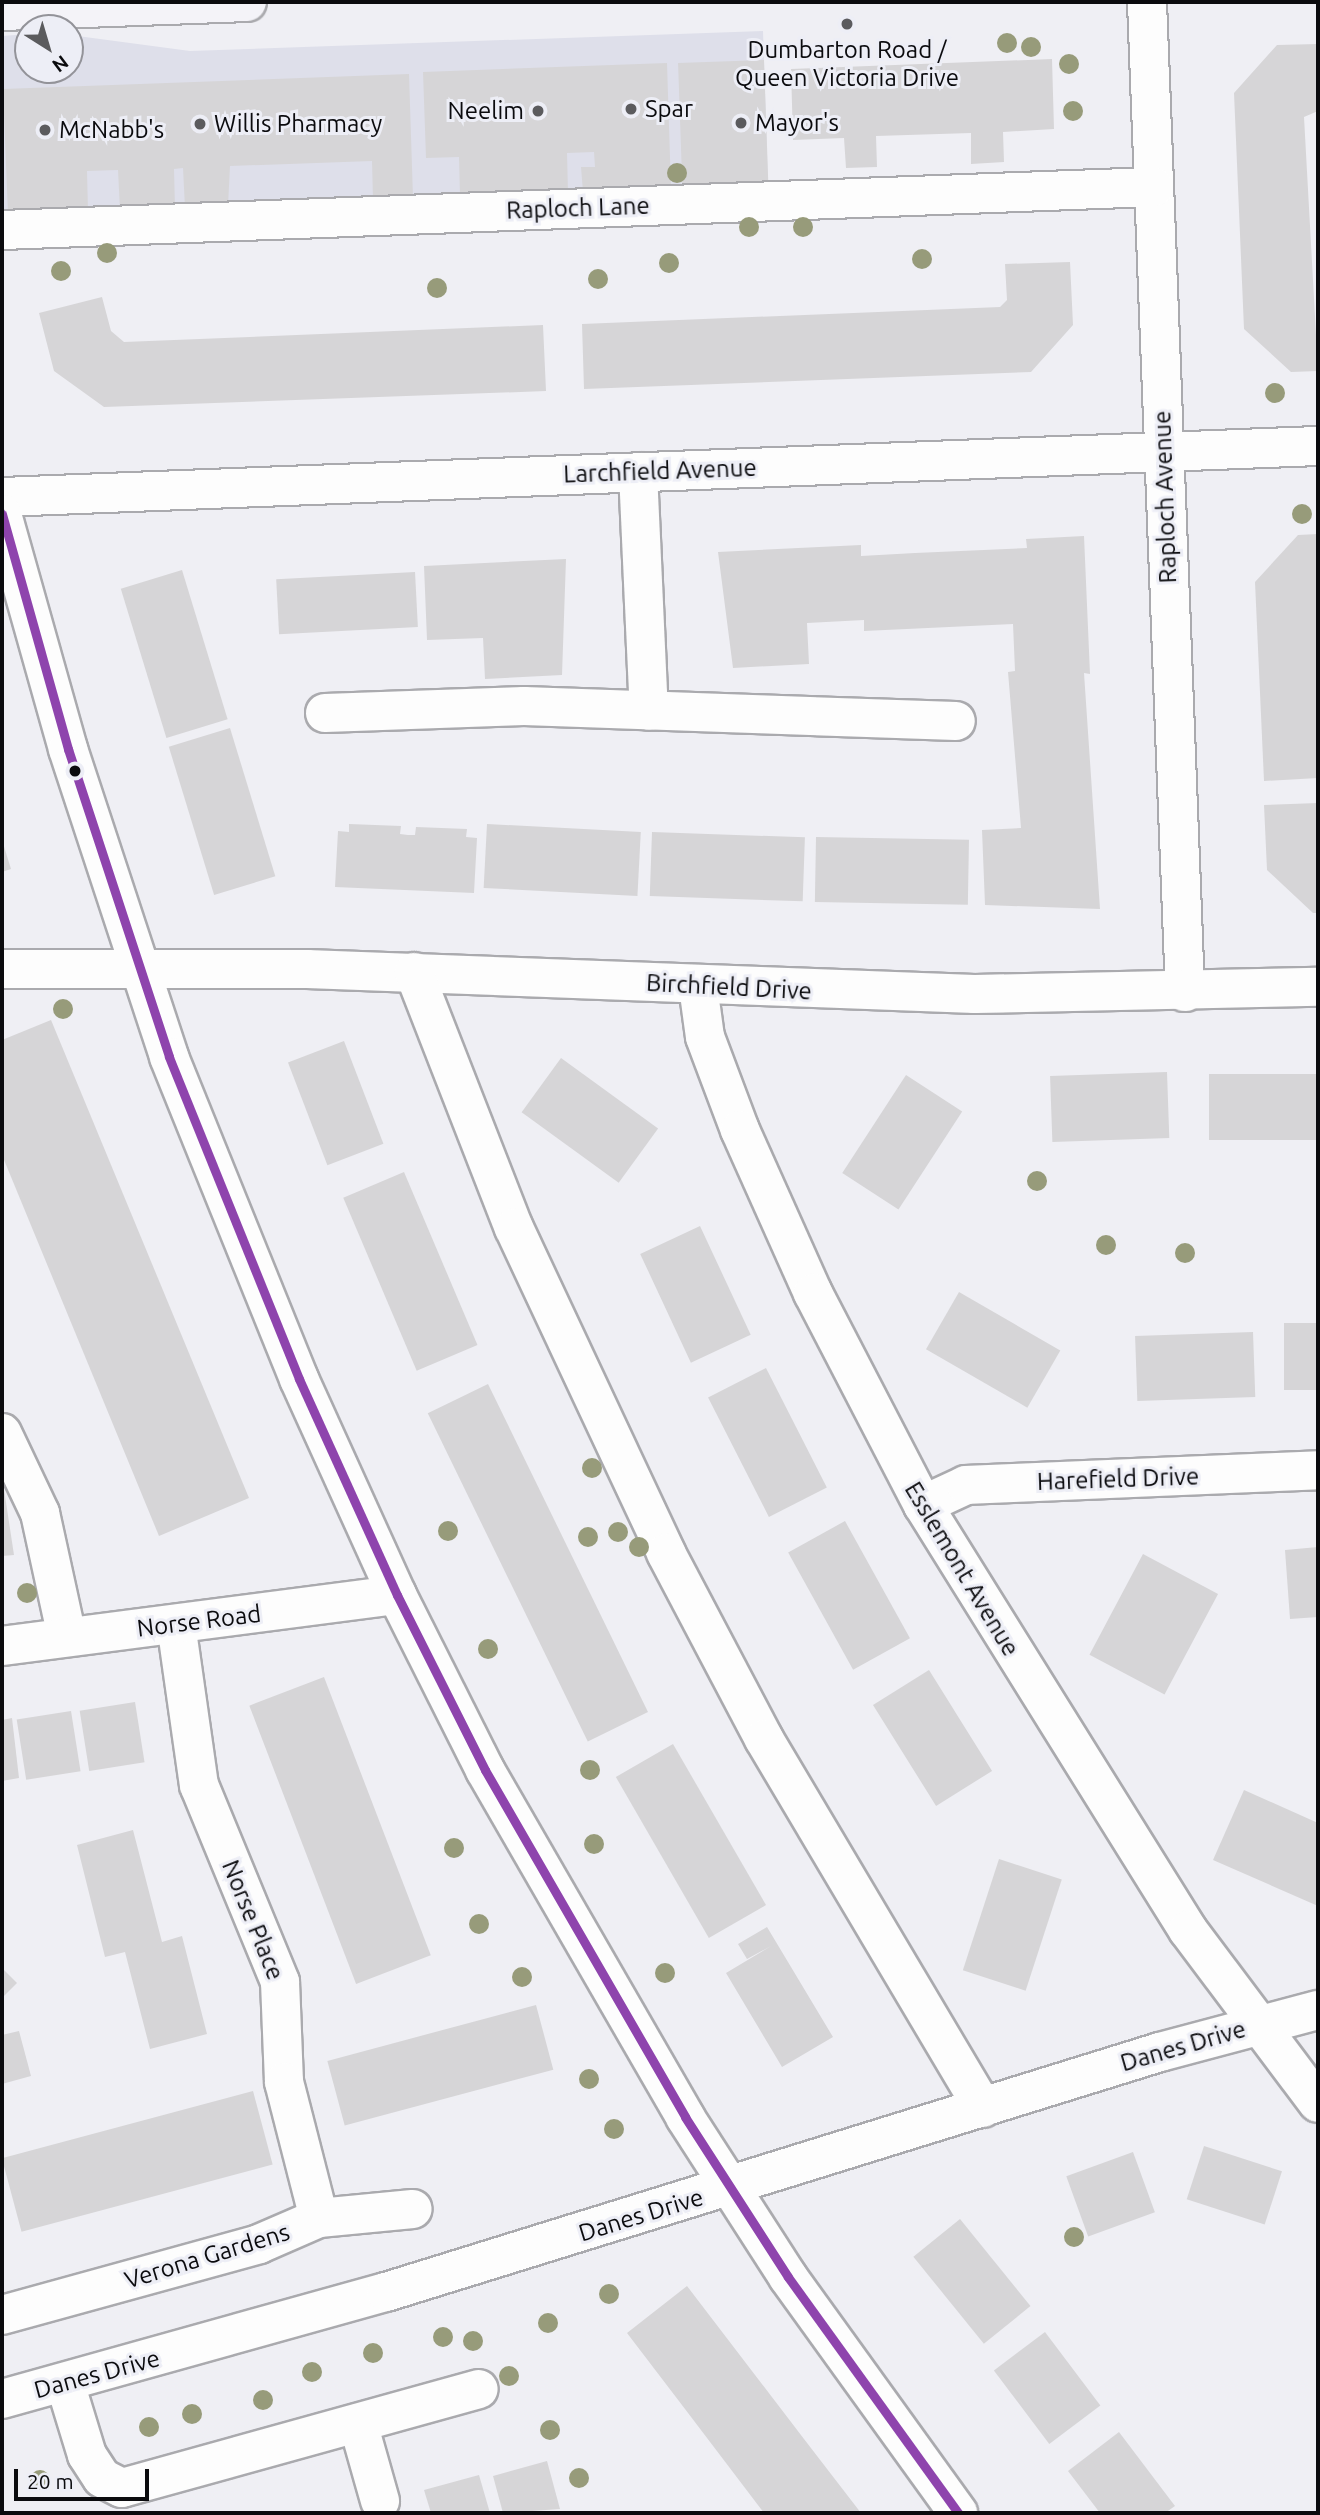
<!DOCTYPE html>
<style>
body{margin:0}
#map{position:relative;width:1320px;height:2515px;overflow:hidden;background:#efeff4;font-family:Ubuntu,sans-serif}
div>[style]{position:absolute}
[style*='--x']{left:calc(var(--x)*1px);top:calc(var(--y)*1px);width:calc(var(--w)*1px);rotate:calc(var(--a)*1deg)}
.built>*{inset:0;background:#dedfea}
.building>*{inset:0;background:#d6d5d7;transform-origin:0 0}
.roads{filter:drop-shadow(2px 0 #aaaaae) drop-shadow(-2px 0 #aaaaae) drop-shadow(0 2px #aaaaae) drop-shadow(0 -2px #aaaaae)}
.minor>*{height:38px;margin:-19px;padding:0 19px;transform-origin:19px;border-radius:19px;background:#fdfdfd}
.major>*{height:38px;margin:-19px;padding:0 19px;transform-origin:19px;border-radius:19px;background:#f4f3f8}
.bus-1>*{height:9px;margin:-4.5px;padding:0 4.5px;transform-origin:4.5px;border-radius:4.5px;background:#8e44ad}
.trees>*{width:20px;height:20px;margin:-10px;border-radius:50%;background:#979b7a}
.dots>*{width:19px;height:19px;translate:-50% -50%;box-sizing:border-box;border:4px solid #edeef6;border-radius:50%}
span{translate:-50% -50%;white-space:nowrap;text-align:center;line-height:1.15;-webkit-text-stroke:6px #edeef6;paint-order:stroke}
.poi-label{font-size:24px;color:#0b0b0e}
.left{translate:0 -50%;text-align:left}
.right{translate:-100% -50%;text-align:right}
.street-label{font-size:24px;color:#0b0b0e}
.frame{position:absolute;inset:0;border:4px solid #0b0b0e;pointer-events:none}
.north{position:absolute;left:14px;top:14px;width:70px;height:70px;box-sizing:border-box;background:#edeef6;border:2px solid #939399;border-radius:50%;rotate:143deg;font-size:19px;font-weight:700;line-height:28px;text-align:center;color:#0b0b0e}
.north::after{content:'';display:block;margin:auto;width:24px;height:32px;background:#5b5b5e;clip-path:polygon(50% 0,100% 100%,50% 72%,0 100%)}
.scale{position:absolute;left:14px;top:2469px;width:135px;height:32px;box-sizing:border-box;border:4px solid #0b0b0e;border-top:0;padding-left:9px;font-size:21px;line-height:24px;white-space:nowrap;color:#0b0b0e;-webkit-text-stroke:5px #edeef6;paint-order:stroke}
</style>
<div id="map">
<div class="built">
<i style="clip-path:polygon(763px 31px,768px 185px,2px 215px,2px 36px,28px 34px,28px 70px,70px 70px,70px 35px,190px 51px)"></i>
</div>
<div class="building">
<i style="clip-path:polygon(1318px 44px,1318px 111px,1304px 117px,1318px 371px,1291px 372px,1244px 329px,1234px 93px,1277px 45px)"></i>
<i style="clip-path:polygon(1052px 59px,1054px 129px,1003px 132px,1004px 162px,971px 164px,971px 133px,876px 136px,877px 167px,846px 168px,844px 138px,793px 140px,791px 69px)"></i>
<i style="left:764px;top:60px;width:125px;height:86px;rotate:88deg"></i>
<i style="clip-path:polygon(667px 63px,671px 189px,583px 192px,581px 167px,595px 167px,594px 152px,567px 153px,568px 192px,460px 196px,459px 157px,426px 158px,423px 72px)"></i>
<i style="clip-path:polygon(409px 74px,413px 198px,373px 200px,372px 161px,230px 166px,228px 206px,185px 208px,183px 168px,174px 169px,175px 208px,120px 210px,118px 170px,87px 171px,88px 211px,8px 214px,3px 89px)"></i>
<i style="clip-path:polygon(1070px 262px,1073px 325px,1031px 372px,584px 389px,582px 324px,1000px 307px,1007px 300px,1005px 264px)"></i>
<i style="clip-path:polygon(102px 297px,111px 331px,124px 342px,543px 325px,546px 391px,104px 407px,54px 371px,39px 313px)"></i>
<i style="clip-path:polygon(1318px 534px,1318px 778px,1264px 781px,1255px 582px,1298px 535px)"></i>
<i style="clip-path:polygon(1084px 536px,1090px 674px,1084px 673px,1100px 909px,985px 905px,982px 830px,1021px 828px,1008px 672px,1015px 671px,1013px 624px,864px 631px,864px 620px,807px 623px,809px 664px,733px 668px,718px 552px,861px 545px,861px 556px,915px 553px,1027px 548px,1026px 539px)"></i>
<i style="clip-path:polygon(566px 559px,562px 675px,485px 679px,483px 638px,427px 640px,424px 566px)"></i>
<i style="left:182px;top:570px;width:156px;height:64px;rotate:73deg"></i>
<i style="left:415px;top:572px;width:55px;height:139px;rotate:87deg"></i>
<i style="left:230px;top:728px;width:155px;height:64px;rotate:73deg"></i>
<i style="clip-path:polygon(1318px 803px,1318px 913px,1313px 913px,1267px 870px,1264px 805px)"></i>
<i style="clip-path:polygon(349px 824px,401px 826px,400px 834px,408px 835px,415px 835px,416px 827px,467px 829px,466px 837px,477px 838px,474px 893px,335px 887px,338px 831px,349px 832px)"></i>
<i style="left:487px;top:824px;width:154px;height:64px;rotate:3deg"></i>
<i style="left:652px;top:832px;width:153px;height:64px;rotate:2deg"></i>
<i style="left:816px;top:837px;width:153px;height:65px;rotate:1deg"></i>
<i style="clip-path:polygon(2px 840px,11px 869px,2px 872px)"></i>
<i style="clip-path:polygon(51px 1020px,249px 1498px,159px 1536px,2px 1155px,2px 1040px)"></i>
<i style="left:344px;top:1041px;width:110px;height:60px;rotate:69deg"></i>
<i style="left:561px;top:1058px;width:120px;height:67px;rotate:36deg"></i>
<i style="left:1167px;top:1072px;width:66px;height:117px;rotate:88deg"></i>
<i style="left:1318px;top:1074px;width:66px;height:109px;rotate:90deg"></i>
<i style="left:906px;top:1075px;width:67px;height:117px;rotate:33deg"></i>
<i style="left:404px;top:1172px;width:188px;height:66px;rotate:67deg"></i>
<i style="left:700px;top:1226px;width:120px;height:66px;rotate:65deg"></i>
<i style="left:959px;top:1292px;width:117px;height:66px;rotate:30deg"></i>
<i style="left:1318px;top:1323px;width:67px;height:34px;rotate:90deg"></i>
<i style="left:1253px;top:1332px;width:65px;height:118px;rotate:88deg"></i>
<i style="left:766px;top:1368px;width:134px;height:65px;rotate:63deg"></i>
<i style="left:488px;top:1384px;width:365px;height:67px;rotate:64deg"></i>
<i style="clip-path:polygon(2px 1476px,14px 1555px,2px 1556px)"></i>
<i style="left:845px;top:1521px;width:134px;height:65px;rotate:61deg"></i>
<i style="clip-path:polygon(1318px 1547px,1318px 1617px,1290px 1619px,1285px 1550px)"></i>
<i style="left:1143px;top:1554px;width:85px;height:114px;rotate:28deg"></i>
<i style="left:929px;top:1670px;width:119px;height:66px;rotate:58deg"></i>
<i style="left:324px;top:1677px;width:298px;height:80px;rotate:69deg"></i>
<i style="left:135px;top:1702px;width:61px;height:56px;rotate:81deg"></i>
<i style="left:71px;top:1711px;width:61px;height:55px;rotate:81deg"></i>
<i style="clip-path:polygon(12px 1718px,19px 1778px,2px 1781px,2px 1720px)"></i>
<i style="left:673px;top:1744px;width:186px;height:66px;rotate:60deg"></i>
<i style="clip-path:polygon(1244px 1790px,1318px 1823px,1318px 1906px,1213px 1860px)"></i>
<i style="clip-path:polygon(133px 1830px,162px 1942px,182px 1936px,207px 2034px,150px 2049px,125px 1952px,105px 1957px,77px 1845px)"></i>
<i style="left:999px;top:1859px;width:66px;height:117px;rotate:18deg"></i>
<i style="clip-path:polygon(767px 1927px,833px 2037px,782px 2067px,726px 1973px,771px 1946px,747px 1959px,738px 1944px)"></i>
<i style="clip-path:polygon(2px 1968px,17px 1983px,2px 1998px)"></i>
<i style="left:536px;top:2005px;width:67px;height:216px;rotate:75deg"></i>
<i style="clip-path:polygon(19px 2031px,31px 2076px,2px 2084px,2px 2035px)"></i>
<i style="left:253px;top:2091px;width:76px;height:260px;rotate:75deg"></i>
<i style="left:1204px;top:2146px;width:82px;height:56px;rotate:18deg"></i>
<i style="left:1133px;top:2152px;width:64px;height:71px;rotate:70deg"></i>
<i style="left:960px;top:2219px;width:112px;height:60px;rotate:51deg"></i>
<i style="clip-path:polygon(687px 2286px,804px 2439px,861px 2513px,764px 2513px,685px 2409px,627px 2333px)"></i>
<i style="left:1045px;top:2332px;width:92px;height:64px;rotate:53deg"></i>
<i style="clip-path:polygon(1119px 2432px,1175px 2506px,1165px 2513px,1100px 2513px,1068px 2471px)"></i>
<i style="clip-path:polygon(547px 2461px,560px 2509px,503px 2513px,493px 2476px)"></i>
<i style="clip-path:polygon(479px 2475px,490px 2513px,431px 2513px,424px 2490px)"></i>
</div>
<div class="roads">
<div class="minor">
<i style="--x:1147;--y:2;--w:991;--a:87.8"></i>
<i style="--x:2;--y:230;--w:1153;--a:-2.14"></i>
<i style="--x:638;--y:472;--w:239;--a:87.4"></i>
<i style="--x:2;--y:497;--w:1317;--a:-2.22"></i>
<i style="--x:2;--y:514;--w:244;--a:74.3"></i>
<i style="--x:68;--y:749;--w:324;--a:71.8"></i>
<i style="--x:169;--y:1057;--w:347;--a:68"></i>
<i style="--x:299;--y:1379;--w:237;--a:65.6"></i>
<i style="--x:397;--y:1595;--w:196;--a:63.3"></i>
<i style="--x:485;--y:1770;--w:401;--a:60"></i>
<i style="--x:685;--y:2117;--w:190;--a:57.2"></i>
<i style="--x:788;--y:2277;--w:291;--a:54.2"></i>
<i style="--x:325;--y:713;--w:199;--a:-2"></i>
<i style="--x:524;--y:706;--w:432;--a:2"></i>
<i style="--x:2;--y:969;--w:305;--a:0"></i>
<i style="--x:307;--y:969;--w:668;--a:2.14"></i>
<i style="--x:975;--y:994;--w:343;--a:-1.2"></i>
<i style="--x:414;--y:972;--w:275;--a:68.7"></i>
<i style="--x:514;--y:1228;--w:359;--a:64.9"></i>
<i style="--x:666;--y:1553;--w:210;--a:62.2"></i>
<i style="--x:764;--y:1739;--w:429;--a:59.3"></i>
<i style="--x:698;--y:986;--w:51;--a:82.2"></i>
<i style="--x:705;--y:1037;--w:99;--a:69.4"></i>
<i style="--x:740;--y:1130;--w:179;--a:65.9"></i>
<i style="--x:813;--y:1293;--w:239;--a:62.6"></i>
<i style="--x:923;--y:1505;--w:501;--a:58.06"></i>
<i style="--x:1188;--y:1930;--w:216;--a:53.1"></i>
<i style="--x:2;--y:1433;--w:89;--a:64.6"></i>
<i style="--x:40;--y:1513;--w:127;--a:77.7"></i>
<i style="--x:923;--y:1505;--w:47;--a:-24.9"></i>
<i style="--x:966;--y:1485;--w:352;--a:-2.4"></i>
<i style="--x:176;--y:1624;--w:163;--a:81.9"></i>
<i style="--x:199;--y:1785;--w:213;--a:67.6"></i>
<i style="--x:280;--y:1982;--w:100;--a:87.7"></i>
<i style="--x:284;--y:2082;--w:140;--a:75.6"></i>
<i style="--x:2;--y:1646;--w:398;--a:-7.4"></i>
<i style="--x:2;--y:2315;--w:267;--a:-15.4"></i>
<i style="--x:259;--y:2244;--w:65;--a:-23.4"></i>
<i style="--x:319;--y:2218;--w:94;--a:-5.5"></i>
<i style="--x:65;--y:2383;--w:75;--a:73"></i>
<i style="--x:87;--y:2455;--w:27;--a:57"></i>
<i style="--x:102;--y:2478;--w:22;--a:27"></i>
<i style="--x:122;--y:2488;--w:370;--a:-15.5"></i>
<i style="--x:2;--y:2399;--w:399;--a:-15.6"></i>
<i style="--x:386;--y:2292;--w:810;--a:-17.23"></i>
<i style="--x:1160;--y:2052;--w:163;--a:-14.9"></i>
<i style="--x:358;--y:2423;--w:81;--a:74.2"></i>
</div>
<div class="major">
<i style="--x:2;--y:11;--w:245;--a:-2.1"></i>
</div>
</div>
<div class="bus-1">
<i style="--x:2;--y:514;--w:244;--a:74.3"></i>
<i style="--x:68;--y:749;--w:324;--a:71.8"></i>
<i style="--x:169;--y:1057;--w:347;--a:68"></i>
<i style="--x:299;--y:1379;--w:237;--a:65.6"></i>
<i style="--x:397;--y:1595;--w:196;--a:63.3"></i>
<i style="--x:485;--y:1770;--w:401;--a:60"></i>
<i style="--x:685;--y:2117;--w:190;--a:57.2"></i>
<i style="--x:788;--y:2277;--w:291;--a:54.2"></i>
</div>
<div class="trees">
<i style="left:1007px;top:43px"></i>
<i style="left:1031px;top:47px"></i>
<i style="left:1069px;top:64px"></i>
<i style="left:1073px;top:111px"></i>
<i style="left:677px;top:173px"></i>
<i style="left:749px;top:227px"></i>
<i style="left:803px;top:227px"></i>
<i style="left:107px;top:253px"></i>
<i style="left:922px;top:259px"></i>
<i style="left:669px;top:263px"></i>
<i style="left:61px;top:271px"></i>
<i style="left:598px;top:279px"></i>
<i style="left:437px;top:288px"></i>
<i style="left:1275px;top:393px"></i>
<i style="left:1302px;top:514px"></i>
<i style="left:63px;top:1009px"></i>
<i style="left:1037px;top:1181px"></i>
<i style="left:1106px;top:1245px"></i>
<i style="left:1185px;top:1253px"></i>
<i style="left:592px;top:1468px"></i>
<i style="left:448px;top:1531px"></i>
<i style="left:618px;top:1532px"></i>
<i style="left:588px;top:1537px"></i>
<i style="left:639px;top:1547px"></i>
<i style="left:27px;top:1593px"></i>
<i style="left:488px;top:1649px"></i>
<i style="left:590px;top:1770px"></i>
<i style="left:594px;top:1844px"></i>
<i style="left:454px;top:1848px"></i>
<i style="left:479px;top:1924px"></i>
<i style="left:665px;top:1973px"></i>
<i style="left:522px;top:1977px"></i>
<i style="left:589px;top:2079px"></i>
<i style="left:614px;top:2129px"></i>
<i style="left:1074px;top:2237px"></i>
<i style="left:609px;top:2294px"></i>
<i style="left:548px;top:2323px"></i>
<i style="left:443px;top:2337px"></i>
<i style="left:473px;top:2341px"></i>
<i style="left:373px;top:2353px"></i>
<i style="left:312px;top:2372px"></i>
<i style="left:509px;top:2376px"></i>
<i style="left:263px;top:2400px"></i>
<i style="left:192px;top:2414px"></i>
<i style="left:149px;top:2427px"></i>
<i style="left:550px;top:2430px"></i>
<i style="left:579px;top:2478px"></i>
<i style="left:40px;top:2480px"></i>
</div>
<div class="dots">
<i style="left:847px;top:24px;background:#5b5b5e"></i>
<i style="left:631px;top:109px;background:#5b5b5e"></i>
<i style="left:538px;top:111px;background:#5b5b5e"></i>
<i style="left:741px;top:123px;background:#5b5b5e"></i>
<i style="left:200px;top:124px;background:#5b5b5e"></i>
<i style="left:45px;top:130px;background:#5b5b5e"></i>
<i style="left:75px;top:771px;background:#0b0b0e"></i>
</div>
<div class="poi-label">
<span style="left:847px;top:64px">Dumbarton Road /<br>Queen Victoria Drive</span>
<span class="left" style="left:645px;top:109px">Spar</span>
<span class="right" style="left:524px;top:111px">Neelim</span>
<span class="left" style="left:755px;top:123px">Mayor's</span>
<span class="left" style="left:214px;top:124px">Willis Pharmacy</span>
<span class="left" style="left:59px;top:130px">McNabb's</span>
</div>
<div class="street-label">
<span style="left:578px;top:208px;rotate:-2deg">Raploch Lane</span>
<span style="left:660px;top:471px;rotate:-2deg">Larchfield Avenue</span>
<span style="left:1165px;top:497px;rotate:-92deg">Raploch Avenue</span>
<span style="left:729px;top:987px;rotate:3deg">Birchfield Drive</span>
<span style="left:1118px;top:1479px;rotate:-2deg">Harefield Drive</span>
<span style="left:962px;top:1569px;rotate:59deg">Esslemont Avenue</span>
<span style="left:199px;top:1621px;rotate:-7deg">Norse Road</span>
<span style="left:253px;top:1920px;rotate:68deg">Norse Place</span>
<span style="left:1183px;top:2046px;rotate:-16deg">Danes Drive</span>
<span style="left:641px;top:2215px;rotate:-17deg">Danes Drive</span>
<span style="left:207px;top:2256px;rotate:-17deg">Verona Gardens</span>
<span style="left:97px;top:2374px;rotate:-15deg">Danes Drive</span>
</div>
<div class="frame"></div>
<div class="north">N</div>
<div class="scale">20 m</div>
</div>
